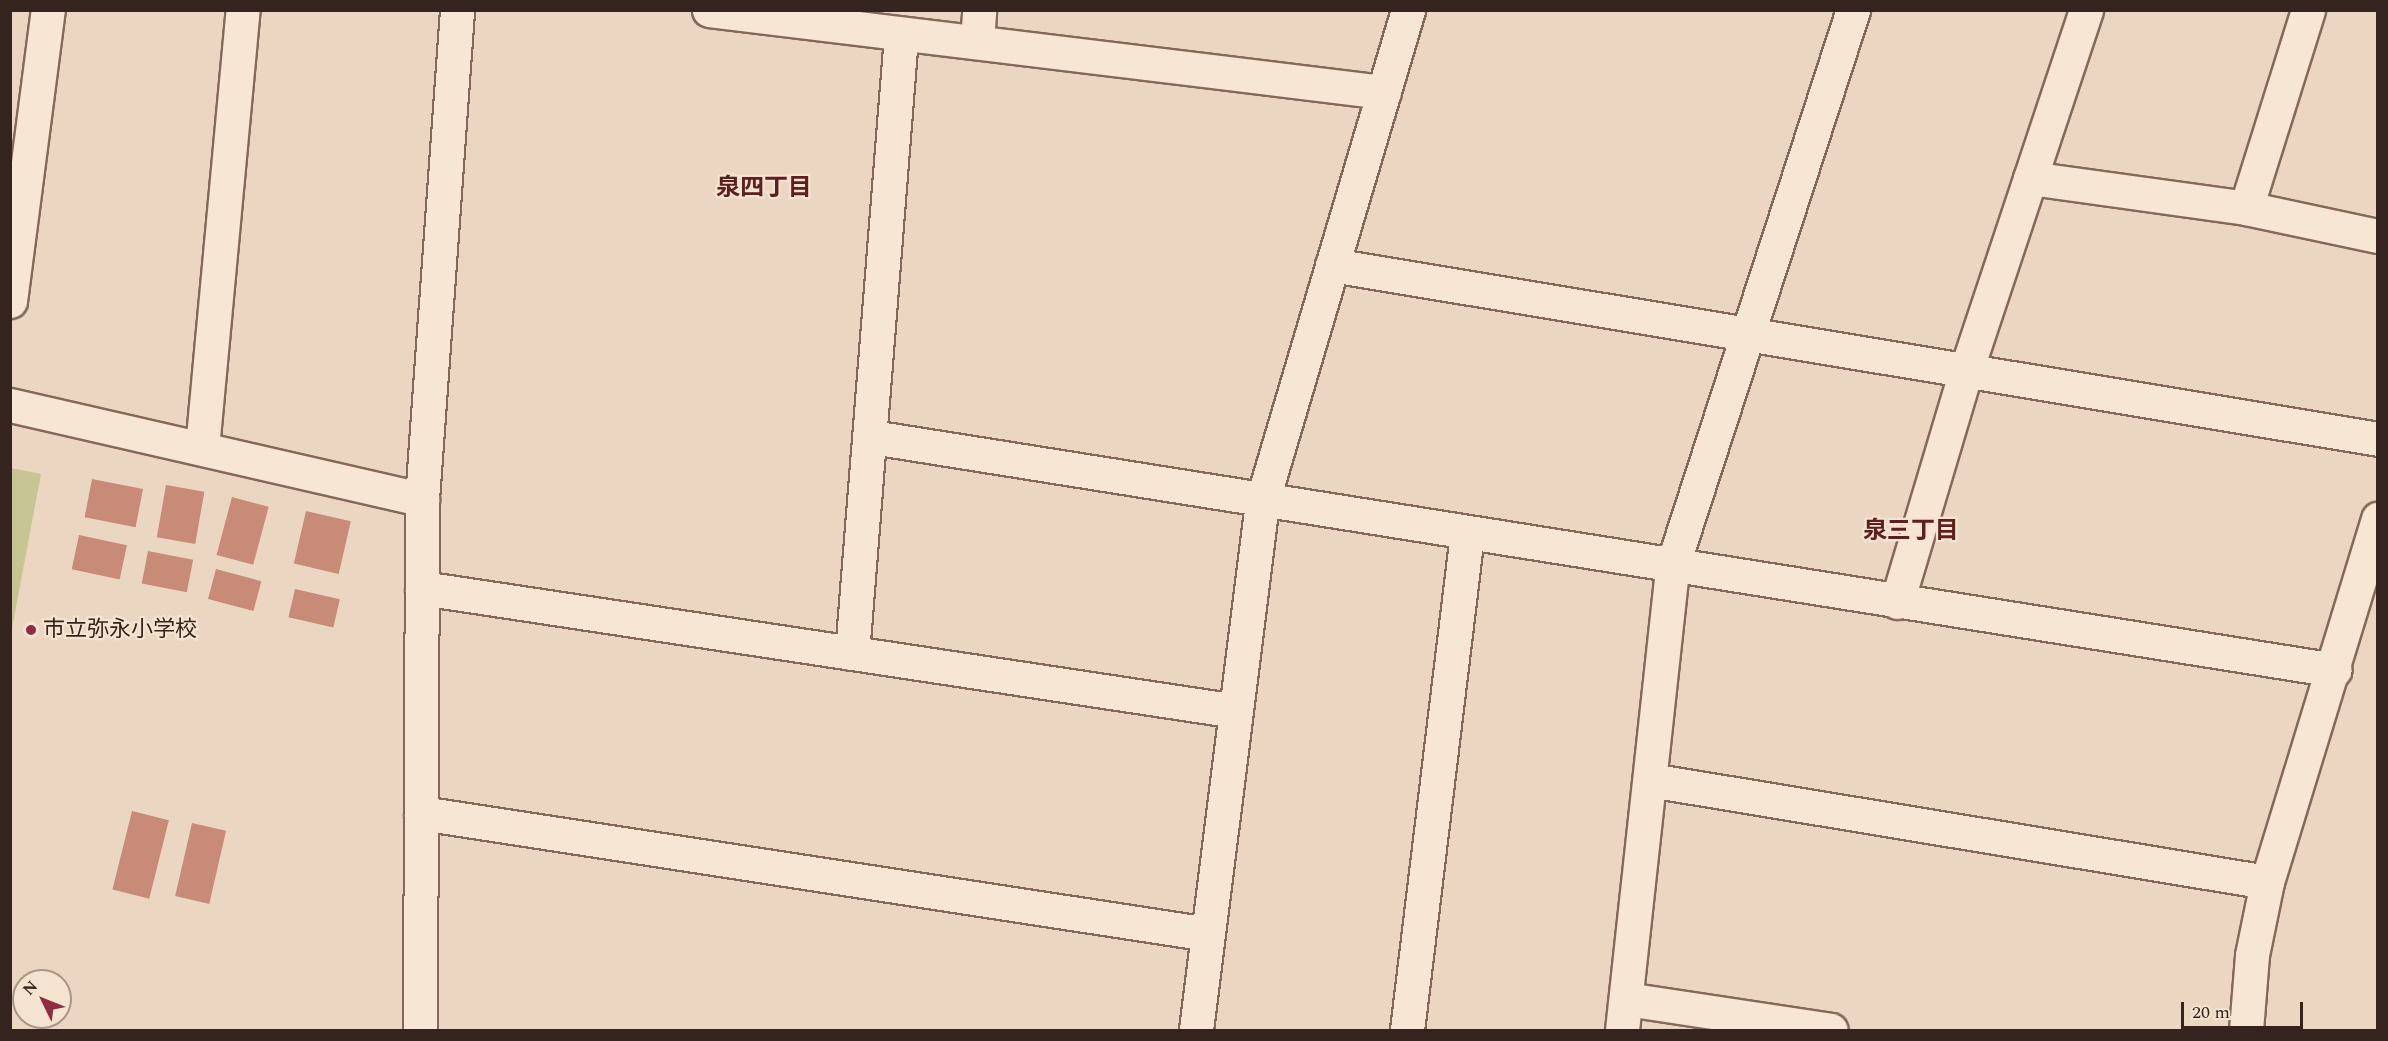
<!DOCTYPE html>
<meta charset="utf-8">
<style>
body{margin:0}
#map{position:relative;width:2388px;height:1041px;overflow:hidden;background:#ebd7c1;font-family:Spectral,"Noto Sans JP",serif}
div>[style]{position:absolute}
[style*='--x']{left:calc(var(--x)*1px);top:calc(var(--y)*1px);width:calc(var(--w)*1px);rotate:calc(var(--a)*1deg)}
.green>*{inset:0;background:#c8c595}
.building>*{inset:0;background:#c88b78;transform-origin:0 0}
.roads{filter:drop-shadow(2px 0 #846859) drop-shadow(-2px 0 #846859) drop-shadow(0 2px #846859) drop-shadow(0 -2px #846859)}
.street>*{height:33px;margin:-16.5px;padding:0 16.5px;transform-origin:16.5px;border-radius:16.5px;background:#f7e6d3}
.secondary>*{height:33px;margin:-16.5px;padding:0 16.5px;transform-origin:16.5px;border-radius:16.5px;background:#f7e6d3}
.dots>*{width:16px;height:16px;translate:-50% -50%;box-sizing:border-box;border:3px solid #f3e3d0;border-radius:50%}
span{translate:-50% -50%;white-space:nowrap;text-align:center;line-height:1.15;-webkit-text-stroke:4.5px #f3e3d0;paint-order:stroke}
.poi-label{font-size:22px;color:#34241d}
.left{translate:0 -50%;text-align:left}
.neighbourhood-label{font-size:24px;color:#5e201f;font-weight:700}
.frame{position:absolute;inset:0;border:12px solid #34241d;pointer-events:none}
.north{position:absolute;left:12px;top:969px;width:60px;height:60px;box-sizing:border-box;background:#f3e3d0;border:2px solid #a79788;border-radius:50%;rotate:313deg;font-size:16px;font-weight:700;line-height:24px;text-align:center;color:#34241d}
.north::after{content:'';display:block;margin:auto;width:21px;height:27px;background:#8f2c3f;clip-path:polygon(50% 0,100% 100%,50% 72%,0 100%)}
.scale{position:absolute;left:2181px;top:1002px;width:122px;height:27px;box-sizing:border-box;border:3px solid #34241d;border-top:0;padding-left:8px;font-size:18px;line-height:21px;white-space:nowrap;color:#34241d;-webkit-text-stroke:4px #f3e3d0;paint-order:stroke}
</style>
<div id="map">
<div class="green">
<i style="clip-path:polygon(11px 468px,41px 474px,11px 634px,10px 468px)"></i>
</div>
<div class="building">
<i style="left:92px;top:479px;width:52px;height:39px;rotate:11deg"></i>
<i style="left:166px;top:485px;width:39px;height:53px;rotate:10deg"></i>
<i style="left:232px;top:497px;width:38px;height:60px;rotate:15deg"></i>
<i style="left:306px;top:511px;width:46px;height:54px;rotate:13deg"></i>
<i style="left:79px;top:535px;width:49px;height:35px;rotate:12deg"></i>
<i style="left:148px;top:551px;width:46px;height:33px;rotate:11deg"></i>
<i style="left:216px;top:569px;width:47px;height:31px;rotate:15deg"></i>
<i style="left:295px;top:589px;width:46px;height:29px;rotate:13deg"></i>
<i style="left:132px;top:811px;width:38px;height:81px;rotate:14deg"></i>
<i style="left:192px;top:823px;width:35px;height:75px;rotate:13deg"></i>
</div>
<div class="roads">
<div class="street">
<i style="--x:709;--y:10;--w:680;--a:6.93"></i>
<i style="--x:977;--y:42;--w:32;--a:-86"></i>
<i style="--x:2030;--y:178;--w:218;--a:7.9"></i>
<i style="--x:2246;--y:208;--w:135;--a:12"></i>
<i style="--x:2246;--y:208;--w:207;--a:-72.6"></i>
<i style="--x:1332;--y:265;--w:1060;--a:9.44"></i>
<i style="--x:10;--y:301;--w:293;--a:-82.6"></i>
<i style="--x:10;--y:405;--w:423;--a:12.9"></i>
<i style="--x:872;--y:437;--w:1481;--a:9.05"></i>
<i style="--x:202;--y:448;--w:440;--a:-84.7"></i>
<i style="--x:422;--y:588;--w:823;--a:8.59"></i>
<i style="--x:1897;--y:602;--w:241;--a:-73.4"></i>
<i style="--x:1966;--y:371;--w:380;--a:-71.6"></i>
<i style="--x:852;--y:653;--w:619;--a:-85.46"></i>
<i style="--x:1650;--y:780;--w:625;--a:9.39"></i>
<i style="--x:421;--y:813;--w:796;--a:8.74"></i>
<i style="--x:1626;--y:999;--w:207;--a:8.6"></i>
<i style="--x:1196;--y:1030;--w:532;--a:-82.87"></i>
<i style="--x:1262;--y:502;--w:513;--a:-73.47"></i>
<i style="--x:1407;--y:1030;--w:500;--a:-83.1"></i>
<i style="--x:1622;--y:1030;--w:466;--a:-83.8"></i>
<i style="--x:1672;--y:567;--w:586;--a:-72"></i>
<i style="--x:2246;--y:1030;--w:75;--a:-85.4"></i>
<i style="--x:2252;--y:955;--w:75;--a:-78.4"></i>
<i style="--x:2267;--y:882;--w:380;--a:-73"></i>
</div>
<div class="secondary">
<i style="--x:420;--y:1030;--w:531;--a:-89.78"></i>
<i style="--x:422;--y:499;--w:490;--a:-85.9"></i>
</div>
</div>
<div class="dots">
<i style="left:31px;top:630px;background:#8f2c3f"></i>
</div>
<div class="poi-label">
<span class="left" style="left:43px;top:630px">市立弥永小学校</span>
</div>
<div class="neighbourhood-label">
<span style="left:764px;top:189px">泉四丁目</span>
<span style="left:1911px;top:532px">泉三丁目</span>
</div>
<div class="frame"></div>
<div class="north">N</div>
<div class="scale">20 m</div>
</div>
